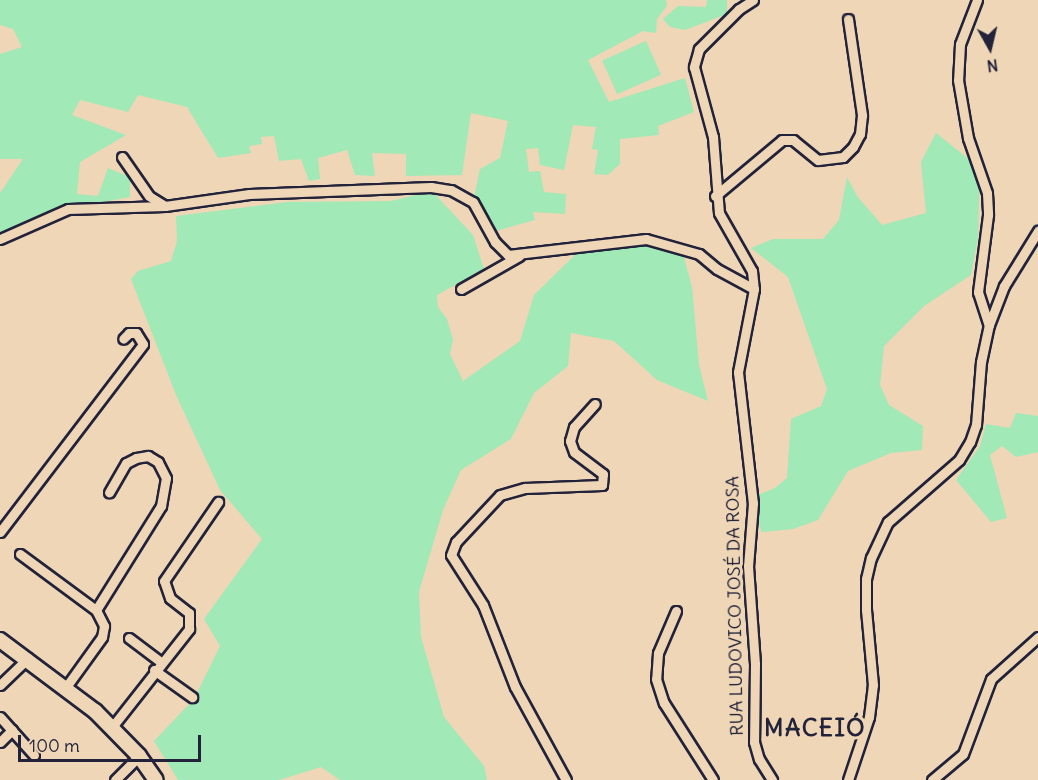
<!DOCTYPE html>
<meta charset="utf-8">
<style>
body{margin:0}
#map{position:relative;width:1038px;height:780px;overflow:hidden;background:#eed6b6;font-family:Delius,sans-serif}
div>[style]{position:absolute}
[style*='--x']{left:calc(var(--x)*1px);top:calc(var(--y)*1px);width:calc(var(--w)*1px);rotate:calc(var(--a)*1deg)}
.green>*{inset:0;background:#a1e9b7;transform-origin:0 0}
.roads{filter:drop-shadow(2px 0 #22223b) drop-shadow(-2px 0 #22223b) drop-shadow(0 2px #22223b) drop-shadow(0 -2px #22223b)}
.street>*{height:9px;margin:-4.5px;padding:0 4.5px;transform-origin:4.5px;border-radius:4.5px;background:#eed6b6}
.secondary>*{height:14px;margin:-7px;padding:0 7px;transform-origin:7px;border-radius:7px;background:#eed6b6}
span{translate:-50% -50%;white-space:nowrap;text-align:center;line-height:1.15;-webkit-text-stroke:6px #eed6b6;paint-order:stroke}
.street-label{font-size:18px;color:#22223b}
.district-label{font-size:24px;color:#22223b;font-weight:700;letter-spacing:1.5px}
.north{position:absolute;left:960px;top:18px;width:60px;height:60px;-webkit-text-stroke:4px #eed6b6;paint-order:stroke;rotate:172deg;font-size:16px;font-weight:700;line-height:24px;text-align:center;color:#22223b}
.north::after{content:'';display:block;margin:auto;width:21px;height:27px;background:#22223b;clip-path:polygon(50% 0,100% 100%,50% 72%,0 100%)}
.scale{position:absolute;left:18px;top:735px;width:183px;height:27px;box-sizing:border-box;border:3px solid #22223b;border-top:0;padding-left:8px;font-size:18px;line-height:21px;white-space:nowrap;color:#22223b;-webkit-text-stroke:4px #eed6b6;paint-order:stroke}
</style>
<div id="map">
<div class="green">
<i style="clip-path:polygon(0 0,666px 0,667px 6px,657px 19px,656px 33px,643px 31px,588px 60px,609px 102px,685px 78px,694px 112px,658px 126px,659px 135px,620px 139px,620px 164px,608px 175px,594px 174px,598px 150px,592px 149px,596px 127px,573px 125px,564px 170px,540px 165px,538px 148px,526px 149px,529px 172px,540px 171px,544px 192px,566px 194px,565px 214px,533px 212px,535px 220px,496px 231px,474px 197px,480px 169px,500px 158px,508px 121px,471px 113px,462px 175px,406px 176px,406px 154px,372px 153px,375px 176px,355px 175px,347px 150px,318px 158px,320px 179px,309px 181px,301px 159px,279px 161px,274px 136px,261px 137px,262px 144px,249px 146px,251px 153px,218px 158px,187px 107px,138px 95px,128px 112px,80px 100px,72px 115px,126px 135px,80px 162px,77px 194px,98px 196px,108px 168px,130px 177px,130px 197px,45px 213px,0 234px,0 193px,23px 159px,0 159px,0 54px,22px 47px,13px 29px,0 25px)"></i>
<i style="clip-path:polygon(707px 0,727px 0,727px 14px,685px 30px,670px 27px,663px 19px,678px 6px,706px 7px)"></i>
<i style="left:646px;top:41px;width:37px;height:48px;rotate:66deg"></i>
<i style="clip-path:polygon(936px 133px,980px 168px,978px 238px,971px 275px,924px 306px,884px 346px,880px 385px,889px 405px,923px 426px,922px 450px,891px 453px,848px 471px,818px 520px,793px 529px,761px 532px,755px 496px,775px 488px,787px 478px,791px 419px,821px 406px,827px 389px,788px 277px,751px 248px,773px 239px,823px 239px,839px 220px,847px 177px,857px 196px,882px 225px,926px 213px,921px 162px)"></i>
<i style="clip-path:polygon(432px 191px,473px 235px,484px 269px,437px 295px,438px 307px,447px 319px,453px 340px,450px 354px,463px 381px,520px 341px,534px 295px,580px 250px,639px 240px,683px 254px,692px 287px,699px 365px,708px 401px,657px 380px,614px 341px,571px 333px,568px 366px,534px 393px,511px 439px,461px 470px,443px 510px,419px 592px,421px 637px,444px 717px,484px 766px,487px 780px,340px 780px,321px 767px,279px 780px,178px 780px,154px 741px,194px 699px,220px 646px,204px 619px,262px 539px,220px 490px,176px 395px,131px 279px,138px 271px,171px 261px,177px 241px,176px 216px,287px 202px,391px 201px)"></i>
<i style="clip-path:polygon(1016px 413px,1038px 416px,1038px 452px,1016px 457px,1002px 446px,990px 455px,1007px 518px,991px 522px,956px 480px,980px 446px,986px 424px,1010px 428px)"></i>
</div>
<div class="roads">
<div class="street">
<i style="--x:753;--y:0;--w:17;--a:147"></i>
<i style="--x:739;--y:9;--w:57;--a:135"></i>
<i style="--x:699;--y:49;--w:19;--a:106"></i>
<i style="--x:694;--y:67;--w:73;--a:74.8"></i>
<i style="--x:713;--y:137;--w:76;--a:85.5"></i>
<i style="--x:719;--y:213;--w:67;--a:60.4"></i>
<i style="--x:752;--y:271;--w:18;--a:84"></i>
<i style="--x:754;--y:289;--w:85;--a:100.9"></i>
<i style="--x:738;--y:372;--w:132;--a:83.5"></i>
<i style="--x:753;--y:503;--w:63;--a:94.5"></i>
<i style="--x:748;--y:566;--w:98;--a:85.9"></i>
<i style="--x:755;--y:664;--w:78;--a:90.7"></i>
<i style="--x:754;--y:742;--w:18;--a:74"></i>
<i style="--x:759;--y:759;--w:25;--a:58"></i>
<i style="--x:977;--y:0;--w:47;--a:111.1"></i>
<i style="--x:960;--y:44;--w:36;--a:93"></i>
<i style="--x:958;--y:80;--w:59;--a:80.2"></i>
<i style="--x:968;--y:138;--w:58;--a:70.9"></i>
<i style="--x:987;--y:193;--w:22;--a:87"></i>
<i style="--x:988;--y:215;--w:78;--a:97.4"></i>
<i style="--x:978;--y:292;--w:35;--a:72"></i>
<i style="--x:122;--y:157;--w:47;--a:55.3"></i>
<i style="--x:149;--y:196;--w:19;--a:32"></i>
<i style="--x:165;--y:206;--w:85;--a:-8.1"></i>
<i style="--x:249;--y:194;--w:182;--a:-2.2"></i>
<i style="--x:431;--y:187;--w:20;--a:9"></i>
<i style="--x:451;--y:190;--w:25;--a:29"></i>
<i style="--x:473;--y:202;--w:46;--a:61.2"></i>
<i style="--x:495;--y:242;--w:18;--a:45"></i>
<i style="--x:508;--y:255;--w:139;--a:-6.6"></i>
<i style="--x:646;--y:239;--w:55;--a:15.8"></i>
<i style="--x:699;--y:254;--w:23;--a:40"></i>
<i style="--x:717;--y:269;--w:42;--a:28.4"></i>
<i style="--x:715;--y:196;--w:87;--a:-39.9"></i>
<i style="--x:782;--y:140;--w:11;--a:0"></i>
<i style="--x:793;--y:140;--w:32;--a:39"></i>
<i style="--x:818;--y:160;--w:25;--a:-7"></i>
<i style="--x:843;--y:157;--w:14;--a:-45"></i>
<i style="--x:853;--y:147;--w:15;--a:-62"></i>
<i style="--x:860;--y:134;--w:19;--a:-84"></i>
<i style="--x:862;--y:115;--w:97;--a:-98.3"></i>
<i style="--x:0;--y:239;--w:74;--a:-23.8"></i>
<i style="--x:68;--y:209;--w:97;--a:-1.8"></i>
<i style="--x:461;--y:289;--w:67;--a:-29.6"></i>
<i style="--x:0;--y:532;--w:236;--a:-52.7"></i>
<i style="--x:143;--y:344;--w:13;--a:-122"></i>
<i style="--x:136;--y:333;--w:7;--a:180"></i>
<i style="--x:129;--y:333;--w:8;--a:135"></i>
<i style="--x:20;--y:554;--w:94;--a:36.4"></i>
<i style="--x:96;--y:610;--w:18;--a:63"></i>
<i style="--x:104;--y:626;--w:11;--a:100"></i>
<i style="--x:102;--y:637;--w:62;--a:125.8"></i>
<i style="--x:96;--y:610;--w:123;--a:-58"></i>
<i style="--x:161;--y:506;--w:28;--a:-80"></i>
<i style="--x:166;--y:478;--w:18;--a:-117"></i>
<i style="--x:158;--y:462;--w:12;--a:-149"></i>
<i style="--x:148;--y:456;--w:12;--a:171"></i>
<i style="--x:136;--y:458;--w:11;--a:153"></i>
<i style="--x:126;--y:463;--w:34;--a:120"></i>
<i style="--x:676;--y:611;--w:46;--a:113.2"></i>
<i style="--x:658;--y:653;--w:26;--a:94"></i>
<i style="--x:656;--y:679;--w:25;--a:72"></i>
<i style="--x:664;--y:703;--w:91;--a:57.5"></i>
<i style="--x:129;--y:638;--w:39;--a:37"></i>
<i style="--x:154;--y:670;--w:47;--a:35.4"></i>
<i style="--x:0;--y:685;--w:39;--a:-44"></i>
<i style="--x:0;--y:717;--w:51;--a:48.2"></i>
<i style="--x:112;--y:727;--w:125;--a:-51.8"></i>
<i style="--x:189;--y:629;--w:16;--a:-90"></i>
<i style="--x:189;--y:613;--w:24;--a:-142"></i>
<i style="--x:170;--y:598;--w:18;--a:-109"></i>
<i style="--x:164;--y:581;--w:96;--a:-55.6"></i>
<i style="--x:0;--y:742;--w:17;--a:-45"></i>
<i style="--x:115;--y:780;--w:34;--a:-45"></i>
<i style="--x:566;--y:780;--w:106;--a:-118.7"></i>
<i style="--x:515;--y:687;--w:88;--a:-111.3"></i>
<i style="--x:483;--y:605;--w:59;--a:-122.6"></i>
<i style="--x:451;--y:555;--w:14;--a:-69"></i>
<i style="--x:456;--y:542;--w:64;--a:-46.9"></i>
<i style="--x:500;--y:495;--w:26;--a:-16"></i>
<i style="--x:525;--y:488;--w:77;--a:-2.2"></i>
<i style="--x:602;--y:485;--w:11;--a:-85"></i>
<i style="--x:603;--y:474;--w:36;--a:-143"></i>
<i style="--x:574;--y:452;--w:12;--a:-110"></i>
<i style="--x:570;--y:441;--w:15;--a:-74"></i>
<i style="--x:574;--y:427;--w:31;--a:-48"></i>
<i style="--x:848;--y:780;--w:66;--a:-71.6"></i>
<i style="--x:869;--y:717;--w:32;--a:-83"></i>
<i style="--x:873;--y:685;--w:75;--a:-95.3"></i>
<i style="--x:866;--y:610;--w:31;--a:-90"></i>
<i style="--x:866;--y:579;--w:22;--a:-77"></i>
<i style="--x:871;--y:558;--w:40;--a:-65"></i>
<i style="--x:888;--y:522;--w:94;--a:-41.1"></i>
<i style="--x:959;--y:460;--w:21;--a:-59"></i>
<i style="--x:970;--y:442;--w:18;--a:-71"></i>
<i style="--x:976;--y:425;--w:63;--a:-85.5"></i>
<i style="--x:981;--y:362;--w:38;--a:-78"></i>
<i style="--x:989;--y:325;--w:42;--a:-69"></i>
<i style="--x:1004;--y:286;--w:65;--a:-58.3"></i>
<i style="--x:932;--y:780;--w:40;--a:-40"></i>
<i style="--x:963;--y:754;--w:80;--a:-69.5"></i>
<i style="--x:991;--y:679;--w:63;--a:-41.8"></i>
</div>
<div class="secondary">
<i style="--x:0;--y:640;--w:119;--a:36.8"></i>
<i style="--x:95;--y:711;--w:63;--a:45.6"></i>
<i style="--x:139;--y:756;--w:29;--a:55"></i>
</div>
</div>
<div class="street-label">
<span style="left:735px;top:606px;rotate:-91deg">RUA LUDOVICO JOSÉ DA ROSA</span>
</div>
<div class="district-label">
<span style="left:815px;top:728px">MACEIÓ</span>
</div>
<div class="north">N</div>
<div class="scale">100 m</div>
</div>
